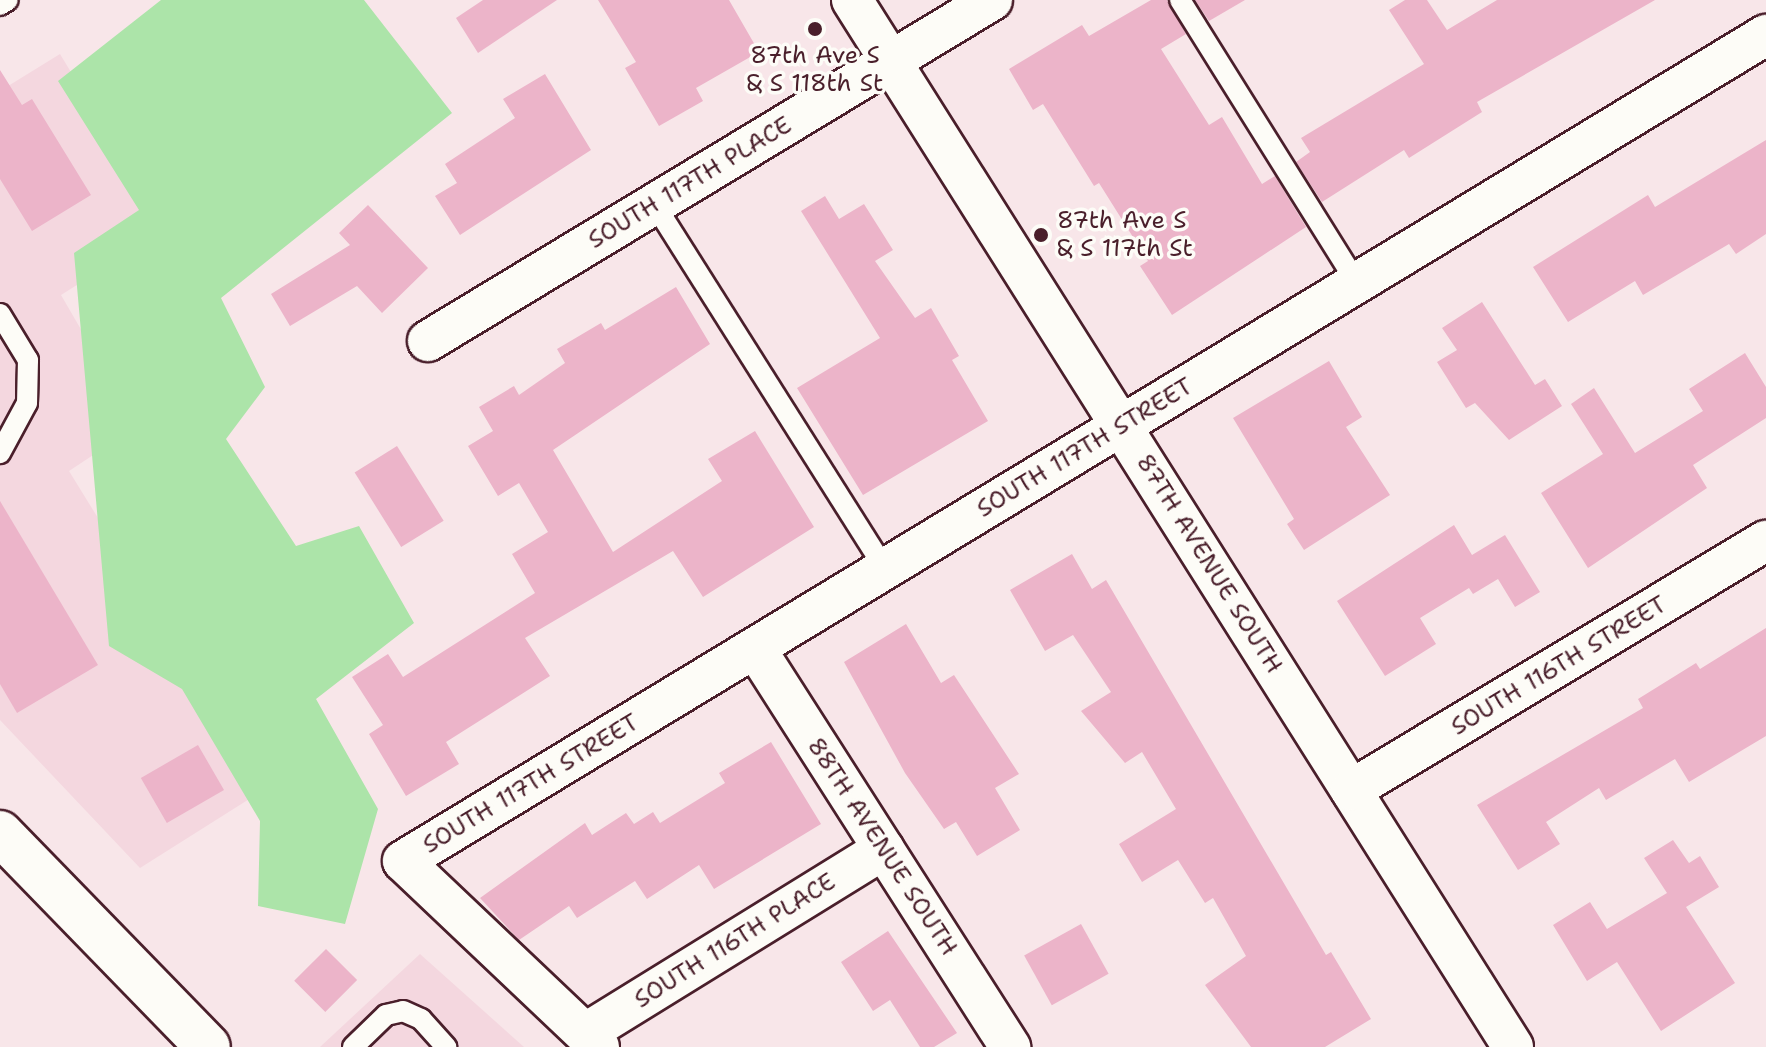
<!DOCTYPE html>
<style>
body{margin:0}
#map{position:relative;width:1766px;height:1047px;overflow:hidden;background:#f8e6e9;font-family:"Shantell Sans",sans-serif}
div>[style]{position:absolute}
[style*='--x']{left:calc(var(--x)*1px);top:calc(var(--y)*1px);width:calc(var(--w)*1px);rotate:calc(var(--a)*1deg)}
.built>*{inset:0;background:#f4d7df}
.green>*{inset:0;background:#ace4a9}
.building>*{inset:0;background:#ecb4c9;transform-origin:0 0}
.roads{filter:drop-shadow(2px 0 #4a1f2b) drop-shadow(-2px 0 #4a1f2b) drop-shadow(0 2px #4a1f2b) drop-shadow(0 -2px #4a1f2b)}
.lane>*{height:20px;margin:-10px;padding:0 10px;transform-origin:10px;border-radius:10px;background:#fdfcf7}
.street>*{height:40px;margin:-20px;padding:0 20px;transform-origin:20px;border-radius:20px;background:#fdfcf7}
.primary>*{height:44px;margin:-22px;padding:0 22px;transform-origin:22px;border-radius:22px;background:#fdfcf7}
.dots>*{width:22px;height:22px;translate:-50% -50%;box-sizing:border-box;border:4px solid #fdfcf7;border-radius:50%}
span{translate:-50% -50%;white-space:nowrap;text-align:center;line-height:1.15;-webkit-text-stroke:7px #fdfcf7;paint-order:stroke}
.poi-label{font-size:24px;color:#4a1f2b}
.left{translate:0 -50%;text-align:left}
.street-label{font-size:24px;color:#4a1f2b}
</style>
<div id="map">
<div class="built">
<i style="clip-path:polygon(60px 54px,166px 229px,61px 295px,137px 426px,69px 471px,265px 789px,140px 868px,0 720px,0 91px)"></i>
<i style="clip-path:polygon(420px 954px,524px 1047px,320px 1047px)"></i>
</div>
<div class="green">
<i style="clip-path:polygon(161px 0,364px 0,452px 113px,221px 298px,265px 387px,226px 439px,296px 546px,359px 526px,414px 623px,316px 699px,378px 809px,345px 924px,258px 906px,260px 821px,182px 689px,109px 646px,74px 253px,139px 210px,58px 81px)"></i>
</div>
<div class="building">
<i style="clip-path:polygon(483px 0,557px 0,478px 53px,456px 18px)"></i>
<i style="clip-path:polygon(598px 0,729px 0,759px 52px,696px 88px,703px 101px,659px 126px,625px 68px,636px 62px)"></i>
<i style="clip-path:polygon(1151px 0,1167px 0,1186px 34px,1161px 49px,1209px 125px,1222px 117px,1262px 184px,1275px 176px,1306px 227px,1172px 315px,1140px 266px,1148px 261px,1099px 183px,1094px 186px,1043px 104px,1033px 110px,1009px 69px,1082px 25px,1089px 36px)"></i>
<i style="clip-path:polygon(1195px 0,1245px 0,1209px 21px)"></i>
<i style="clip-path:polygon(1405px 0,1427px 0,1447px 30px,1497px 0,1655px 0,1477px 102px,1482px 112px,1409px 158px,1404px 150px,1322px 202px,1296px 162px,1310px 152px,1301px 138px,1424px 64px,1389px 10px)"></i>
<i style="clip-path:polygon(0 70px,22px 105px,32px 99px,91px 195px,32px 231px,0 179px)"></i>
<i style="clip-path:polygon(545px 74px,591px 150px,460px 235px,435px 196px,457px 183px,445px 164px,515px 118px,503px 99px)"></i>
<i style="clip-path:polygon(1766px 140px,1766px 234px,1736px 254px,1729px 244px,1643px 295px,1635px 281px,1568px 322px,1533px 267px,1648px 195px,1655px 207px)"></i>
<i style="clip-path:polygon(825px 196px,839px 219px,864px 204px,893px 250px,875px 261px,915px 318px,931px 308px,959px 356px,952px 360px,988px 421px,863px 495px,797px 388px,880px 338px,801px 211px)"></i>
<i style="clip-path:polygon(368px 205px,428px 268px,382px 313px,357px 286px,290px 326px,271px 294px,350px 245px,339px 233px)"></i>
<i style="clip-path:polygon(676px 287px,710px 344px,553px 450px,613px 552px,722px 481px,708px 459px,755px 431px,814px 527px,703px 597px,673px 551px,525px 638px,550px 676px,446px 742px,459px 764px,406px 796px,369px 734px,383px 725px,352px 677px,388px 654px,403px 677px,535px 593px,512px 554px,548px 532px,519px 483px,498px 496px,468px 446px,493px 431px,479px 407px,514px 386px,519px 395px,565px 363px,557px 349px,601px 323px,605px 330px)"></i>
<i style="clip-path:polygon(1482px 302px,1535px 385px,1545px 379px,1562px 406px,1509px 440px,1475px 403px,1466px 408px,1437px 362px,1457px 350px,1442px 328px)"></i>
<i style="clip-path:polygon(1745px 353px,1766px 387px,1766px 418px,1693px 465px,1707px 488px,1588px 568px,1541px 493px,1603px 454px,1571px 404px,1594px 388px,1635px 453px,1703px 411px,1689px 389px)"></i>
<i style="clip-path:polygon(1329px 361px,1362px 417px,1346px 427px,1390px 495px,1304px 550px,1287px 524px,1294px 519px,1233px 418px)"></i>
<i style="left:397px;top:446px;width:88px;height:50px;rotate:58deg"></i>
<i style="clip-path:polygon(0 501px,98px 665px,17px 713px,0 684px)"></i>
<i style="clip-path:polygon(1454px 525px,1472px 555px,1505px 535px,1540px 592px,1515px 607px,1498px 579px,1473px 594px,1469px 588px,1420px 618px,1436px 644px,1385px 676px,1337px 601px)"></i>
<i style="clip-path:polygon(1072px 554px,1092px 589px,1106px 580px,1326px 955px,1331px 952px,1371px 1019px,1325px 1047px,1251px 1047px,1205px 985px,1246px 956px,1213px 898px,1205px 903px,1178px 860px,1142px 882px,1119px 844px,1176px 809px,1142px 752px,1125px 763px,1081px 711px,1111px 692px,1073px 635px,1045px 651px,1010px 590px)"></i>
<i style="clip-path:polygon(906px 624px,941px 683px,954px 675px,1019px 774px,995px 788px,1020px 830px,977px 856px,956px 822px,944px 829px,905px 773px,844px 662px)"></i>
<i style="clip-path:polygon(1766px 628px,1766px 736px,1689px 782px,1675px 759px,1606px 800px,1599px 788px,1546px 822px,1560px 844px,1518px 870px,1477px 805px,1643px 708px,1638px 699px,1696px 663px,1700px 669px)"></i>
<i style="clip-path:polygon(771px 742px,821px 824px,714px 889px,699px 865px,647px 899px,635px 881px,577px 918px,569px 906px,519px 940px,480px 898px,585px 823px,592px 835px,626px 813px,634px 824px,653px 812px,660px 823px,725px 783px,719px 773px)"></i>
<i style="left:198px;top:745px;width:52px;height:66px;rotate:60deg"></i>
<i style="clip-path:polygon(1673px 840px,1689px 863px,1700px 856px,1719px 887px,1686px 907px,1735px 983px,1661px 1031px,1617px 962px,1587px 981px,1553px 925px,1590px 902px,1607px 929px,1667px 893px,1644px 858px)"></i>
<i style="left:1081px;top:924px;width:57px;height:65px;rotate:61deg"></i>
<i style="clip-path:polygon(888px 931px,957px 1033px,934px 1047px,920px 1047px,890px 1000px,873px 1011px,841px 962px)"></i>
<i style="left:326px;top:949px;width:44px;height:45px;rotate:45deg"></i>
</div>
<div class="roads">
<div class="lane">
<i style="--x:1180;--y:0;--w:334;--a:58"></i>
<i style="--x:0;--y:5;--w:9;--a:-32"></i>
<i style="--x:655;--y:205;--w:431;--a:57.7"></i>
<i style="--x:0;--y:314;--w:54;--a:58.7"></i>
<i style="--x:28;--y:360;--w:43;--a:91.3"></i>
<i style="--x:27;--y:403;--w:57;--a:118.4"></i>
<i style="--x:353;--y:1047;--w:46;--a:-44.1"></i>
<i style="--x:386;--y:1015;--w:17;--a:-13"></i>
<i style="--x:403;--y:1011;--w:20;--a:24"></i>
<i style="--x:421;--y:1019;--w:38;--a:48"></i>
</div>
<div class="street">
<i style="--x:852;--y:0;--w:1238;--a:57.73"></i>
<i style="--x:428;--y:341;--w:659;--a:-31.16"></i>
<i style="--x:755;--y:648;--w:474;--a:57.4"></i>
<i style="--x:1351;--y:790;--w:484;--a:-31"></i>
<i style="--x:586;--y:1033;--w:350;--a:-31.7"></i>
<i style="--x:599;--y:1047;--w:270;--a:-136.5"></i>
<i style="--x:403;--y:861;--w:1594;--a:-31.22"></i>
</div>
<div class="primary">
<i style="--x:0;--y:833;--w:298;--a:45.8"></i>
</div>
</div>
<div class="dots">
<i style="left:815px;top:29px;background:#4a1f2b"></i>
<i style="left:1041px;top:235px;background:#4a1f2b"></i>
</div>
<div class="poi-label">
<span style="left:815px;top:70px">87th Ave S<br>&amp; S 118th St</span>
<span class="left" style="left:1057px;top:235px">87th Ave S<br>&amp; S 117th St</span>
</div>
<div class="street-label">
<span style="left:690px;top:183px;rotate:-31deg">SOUTH 117TH PLACE</span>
<span style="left:1085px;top:448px;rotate:-31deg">SOUTH 117TH STREET</span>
<span style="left:1209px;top:564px;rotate:58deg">87TH AVENUE SOUTH</span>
<span style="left:1559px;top:666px;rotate:-31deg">SOUTH 116TH STREET</span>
<span style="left:531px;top:784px;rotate:-31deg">SOUTH 117TH STREET</span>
<span style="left:882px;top:847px;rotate:57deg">88TH AVENUE SOUTH</span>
<span style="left:735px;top:941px;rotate:-32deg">SOUTH 116TH PLACE</span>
</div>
</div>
